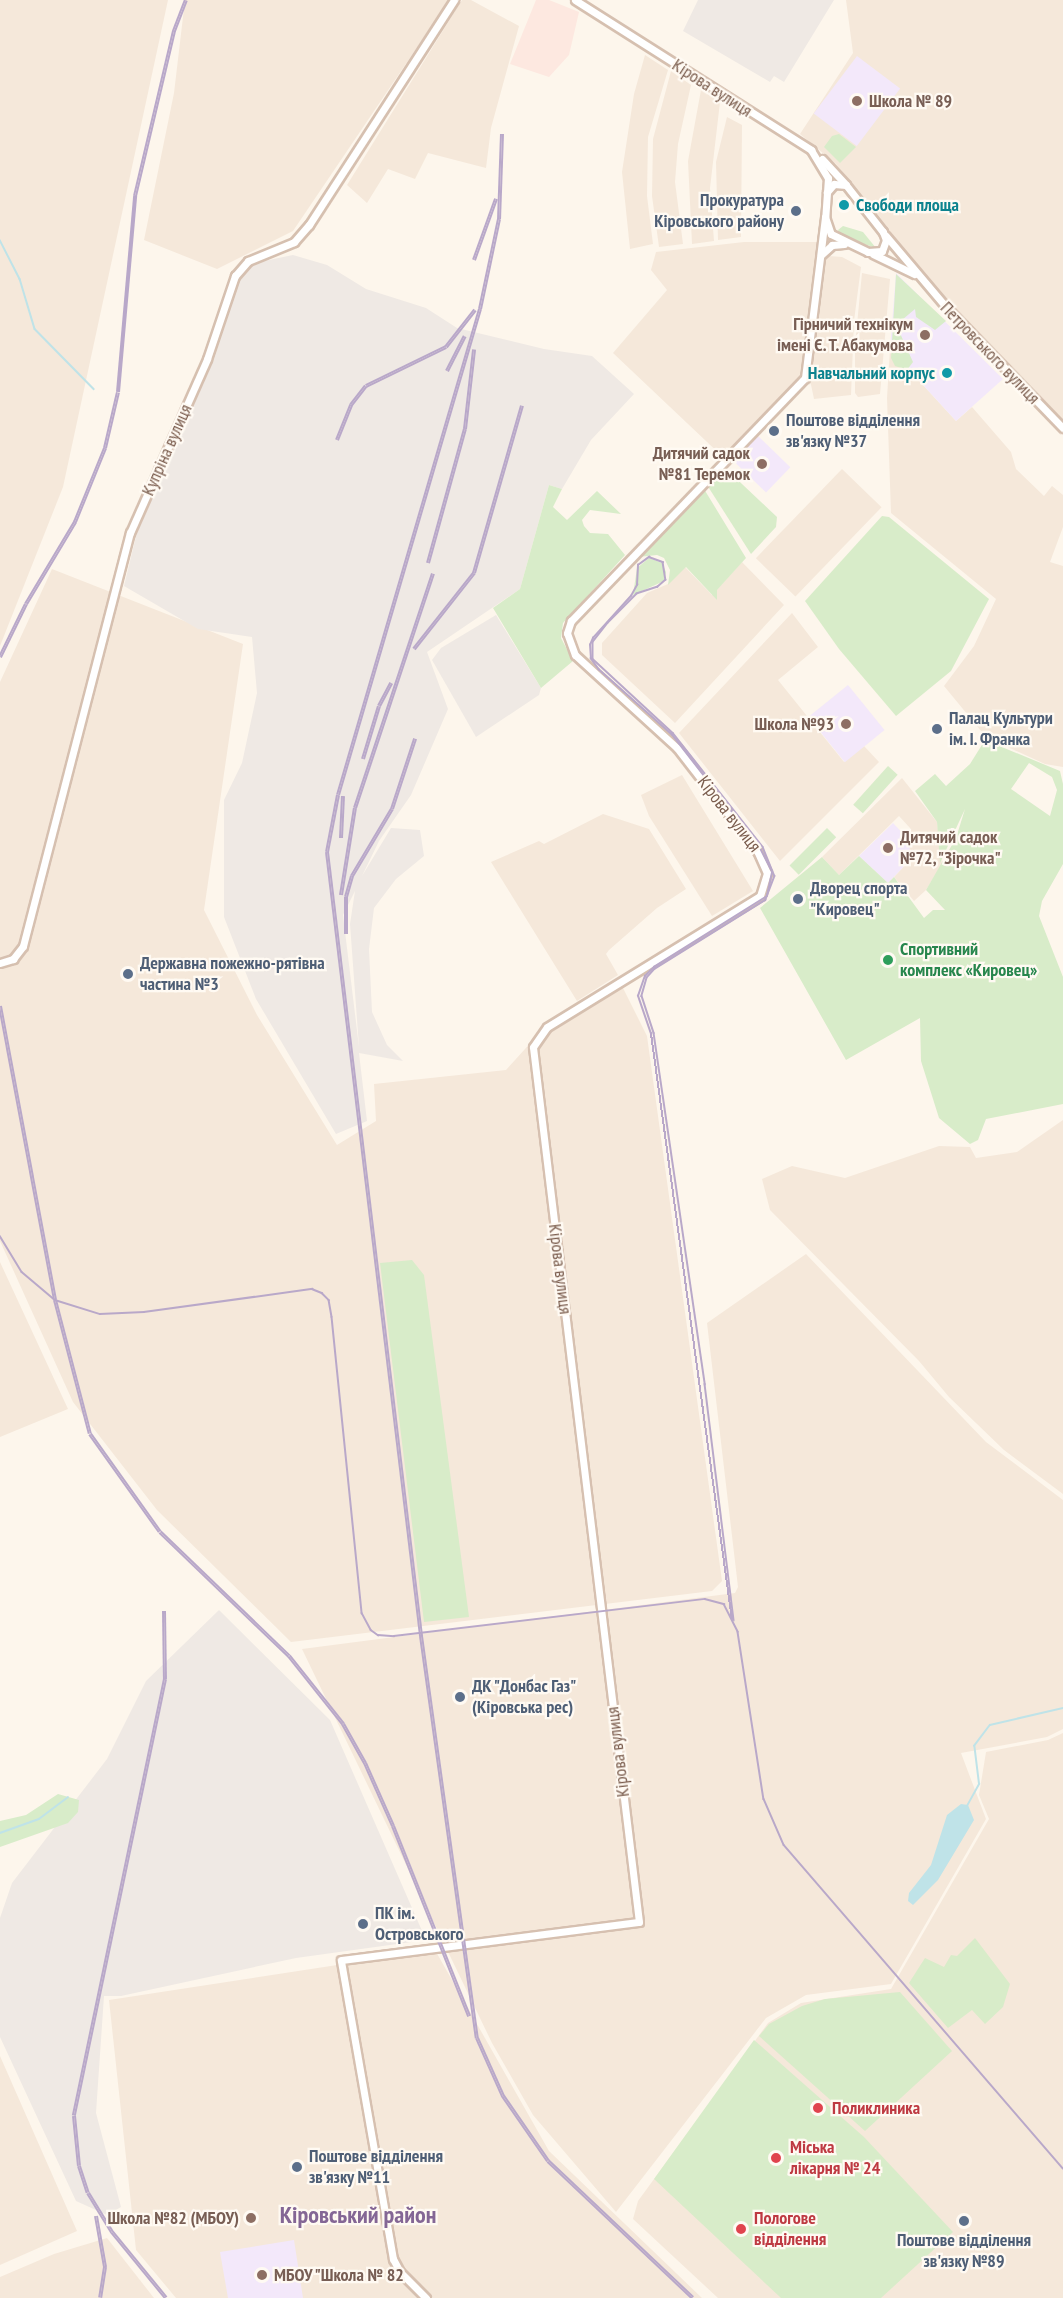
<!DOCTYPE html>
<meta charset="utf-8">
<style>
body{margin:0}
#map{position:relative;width:1063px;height:2298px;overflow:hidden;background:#fdf6ec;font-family:"PT Sans Narrow",sans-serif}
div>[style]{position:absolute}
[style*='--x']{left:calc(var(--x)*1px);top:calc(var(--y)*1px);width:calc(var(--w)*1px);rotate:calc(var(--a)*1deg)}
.residential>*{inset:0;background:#f5e8da;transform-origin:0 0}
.commercial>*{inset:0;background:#fde8e0}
.industrial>*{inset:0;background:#efe9e4}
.education>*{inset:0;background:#f3e8fa;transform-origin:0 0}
.green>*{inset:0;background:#d8ecc9;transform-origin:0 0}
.water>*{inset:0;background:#bfe3e8}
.stream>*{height:1.5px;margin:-0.75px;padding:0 0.75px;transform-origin:0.75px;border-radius:0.75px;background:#bfe3e8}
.roads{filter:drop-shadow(2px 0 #d6c0b0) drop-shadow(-2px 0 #d6c0b0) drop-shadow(0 2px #d6c0b0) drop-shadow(0 -2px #d6c0b0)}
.secondary>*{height:7px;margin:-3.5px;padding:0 3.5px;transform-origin:3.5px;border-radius:3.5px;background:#fff}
.tram>*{height:1.5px;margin:-0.75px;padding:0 0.75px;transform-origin:0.75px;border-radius:0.75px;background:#b9a8c9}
.rail>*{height:4px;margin-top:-2px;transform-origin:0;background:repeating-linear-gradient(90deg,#fffaf3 0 4.5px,#b9a8c9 0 9px);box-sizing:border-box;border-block:2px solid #b9a8c9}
.dots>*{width:16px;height:16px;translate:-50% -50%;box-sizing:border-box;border:3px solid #fffaf3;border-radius:50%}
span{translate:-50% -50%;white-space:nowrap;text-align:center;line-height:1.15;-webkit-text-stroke:4.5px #fffaf3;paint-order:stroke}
.street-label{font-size:18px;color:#7a5c4d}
.education-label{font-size:18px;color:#785e54;font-weight:700}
.left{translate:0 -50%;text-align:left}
.right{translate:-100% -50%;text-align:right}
.service-label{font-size:18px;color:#4e5e75;font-weight:700}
.culture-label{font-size:18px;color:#0d838f;font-weight:700}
.leisure-label{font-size:18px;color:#27864d;font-weight:700}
.health-label{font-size:18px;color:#be3a42;font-weight:700}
.district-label{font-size:24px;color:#846695;font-weight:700}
</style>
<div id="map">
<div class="residential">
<i style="clip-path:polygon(0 0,168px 0,63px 487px,0 646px)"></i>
<i style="clip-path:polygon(185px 0,449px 0,293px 231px,217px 269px,144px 240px,174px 93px)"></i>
<i style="clip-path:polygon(462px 0,471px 0,519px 26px,491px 128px,486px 168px,428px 153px,415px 179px,388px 169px,367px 203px,347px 185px)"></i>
<i style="clip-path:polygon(846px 0,1063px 0,1063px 420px,924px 276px,836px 164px,800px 134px,853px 53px)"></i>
<i style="clip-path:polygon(645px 55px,668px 70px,648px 137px,647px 196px,653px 244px,630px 249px,622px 172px,634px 94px)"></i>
<i style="clip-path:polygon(671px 71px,691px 85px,678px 144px,675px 182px,683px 244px,659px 247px,652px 196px,653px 139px)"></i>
<i style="clip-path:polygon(701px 90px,720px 102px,710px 188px,714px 241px,692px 244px,688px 161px)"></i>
<i style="clip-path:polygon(727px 117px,742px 125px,741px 237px,718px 240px,716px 162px)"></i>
<i style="clip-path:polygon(744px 242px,818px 242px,803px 376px,725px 459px,613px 353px,667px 290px,651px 270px,656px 252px)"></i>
<i style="clip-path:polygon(829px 256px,842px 257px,861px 267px,854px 321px,851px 395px,814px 399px,810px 380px,826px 259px)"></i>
<i style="clip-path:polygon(862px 273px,890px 279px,880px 394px,858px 397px,855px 393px,855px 345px)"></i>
<i style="clip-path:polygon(890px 349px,956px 421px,972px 407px,1011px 452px,1016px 469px,1044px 496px,1052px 486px,1063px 495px,1063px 527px,1050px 562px,1063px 566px,1063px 767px,1045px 764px,986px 737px,944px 686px,974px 646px,996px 599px,891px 513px,887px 398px)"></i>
<i style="left:842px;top:469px;width:55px;height:124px;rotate:44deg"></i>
<i style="clip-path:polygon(742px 562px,784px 605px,675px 723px,602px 655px,602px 643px,647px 593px,668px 584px,685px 567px,712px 595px)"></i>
<i style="clip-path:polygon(52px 569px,243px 644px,204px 910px,257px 1015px,337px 1145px,376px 1121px,374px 1084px,506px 1070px,554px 1017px,622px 986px,647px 1036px,722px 1581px,712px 1591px,291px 1642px,157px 1510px,73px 1402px,0 1241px,0 682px)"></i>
<i style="clip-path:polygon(792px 613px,818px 647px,778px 680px,844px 762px,864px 746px,879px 762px,780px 861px,679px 733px)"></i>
<i style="clip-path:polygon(682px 775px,753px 891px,712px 916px,649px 816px,641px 795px)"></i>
<i style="clip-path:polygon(902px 778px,937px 822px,942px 864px,926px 890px,914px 901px,894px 877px,909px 861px,910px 828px,899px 816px,839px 875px,822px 857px)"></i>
<i style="clip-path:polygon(603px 814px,649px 829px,686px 889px,657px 908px,609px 950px,606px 954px,618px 975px,577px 1001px,491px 862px,539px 841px,544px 844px)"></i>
<i style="clip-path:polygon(1063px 1120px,1063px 1494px,1004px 1450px,949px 1397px,919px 1361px,770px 1210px,762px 1179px,792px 1166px,845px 1178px,939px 1146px,970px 1147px,976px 1158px,1017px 1152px)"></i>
<i style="clip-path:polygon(806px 1254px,986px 1442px,1063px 1500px,1063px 1729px,1047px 1737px,961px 1753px,986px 1819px,891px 1984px,806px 1995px,766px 2018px,616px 2212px,533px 2115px,492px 2043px,302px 1649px,735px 1593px,738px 1587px,707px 1323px)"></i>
<i style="clip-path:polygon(0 1262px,68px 1409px,0 1437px)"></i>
<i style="clip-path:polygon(1063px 1733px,1063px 2298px,718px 2298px,633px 2219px,638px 2201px,768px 2023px,801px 2003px,891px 1989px,989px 1819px,979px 1795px,986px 1752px,1048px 1740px)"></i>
<i style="clip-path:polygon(435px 1950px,549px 2151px,702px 2298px,176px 2298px,136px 2250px,109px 2000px)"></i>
<i style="clip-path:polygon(0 2056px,77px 2231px,0 2265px)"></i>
<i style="clip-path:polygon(107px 2238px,154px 2298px,0 2298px,0 2277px,54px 2254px)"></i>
</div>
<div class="commercial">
<i style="clip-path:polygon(536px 0,549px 0,579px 12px,569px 55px,549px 77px,510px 64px)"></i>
</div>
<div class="industrial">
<i style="clip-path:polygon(698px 0,834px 0,784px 82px,774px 76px,770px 82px,683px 31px)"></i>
<i style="clip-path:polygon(evenodd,293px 255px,327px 265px,366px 289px,426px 308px,457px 328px,544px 349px,592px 356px,634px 394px,591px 440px,562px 489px,549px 485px,520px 589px,427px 652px,448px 709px,411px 795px,379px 841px,362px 876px,391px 828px,420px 830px,424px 856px,396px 879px,374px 908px,369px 949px,372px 1012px,387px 1045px,403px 1061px,359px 1053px,367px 1121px,336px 1134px,256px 999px,224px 917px,224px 800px,242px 763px,257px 693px,252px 637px,198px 629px,124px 586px,138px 528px,205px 376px,243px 271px,264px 261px,293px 255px,355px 891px,350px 924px,359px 1047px,343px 915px,355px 891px)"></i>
<i style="clip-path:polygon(496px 615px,541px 688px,539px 695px,476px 737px,432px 660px,441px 648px)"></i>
<i style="clip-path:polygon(219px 1610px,330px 1720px,426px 1940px,296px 1958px,121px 1996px,104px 1996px,96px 2113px,121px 2207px,107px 2215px,76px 2201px,0 2037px,0 1918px,12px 1883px,107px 1759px,146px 1681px)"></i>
</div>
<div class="education">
<i style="left:857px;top:56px;width:54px;height:72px;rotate:37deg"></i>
<i style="clip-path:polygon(896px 273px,1003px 379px,956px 421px,890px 349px)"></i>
<i style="left:758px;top:436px;width:45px;height:35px;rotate:44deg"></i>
<i style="left:848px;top:685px;width:58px;height:51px;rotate:51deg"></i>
<i style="clip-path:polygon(893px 823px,910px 841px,909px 861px,888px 883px,859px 856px)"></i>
<i style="clip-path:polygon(294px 2240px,303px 2298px,228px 2298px,220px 2252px)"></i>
</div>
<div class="green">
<i style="clip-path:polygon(839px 134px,856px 147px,840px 163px,824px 147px,832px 136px)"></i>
<i style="clip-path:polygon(843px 226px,863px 232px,876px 248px,840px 236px,838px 230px)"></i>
<i style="clip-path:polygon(896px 274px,946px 321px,935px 330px,916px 317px,915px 309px,902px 320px,899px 331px,913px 362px,907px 370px,895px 366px,891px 358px)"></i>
<i style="clip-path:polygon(725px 468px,777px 517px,776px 527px,751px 554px,707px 485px)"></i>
<i style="clip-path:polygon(549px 485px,562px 489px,553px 507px,567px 520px,597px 491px,621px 514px,590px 510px,582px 520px,584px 526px,590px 533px,608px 534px,625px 555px,563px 623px,561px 638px,573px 661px,541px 688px,493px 608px,520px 589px)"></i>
<i style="clip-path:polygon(704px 489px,746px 558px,717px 590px,717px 600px,686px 567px,668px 585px,670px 570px,664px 558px,657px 555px,638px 557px)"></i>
<i style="clip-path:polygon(882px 516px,889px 517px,989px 599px,951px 671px,896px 716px,839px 649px,805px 601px)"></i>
<i style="clip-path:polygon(649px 558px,662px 563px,666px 572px,664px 581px,633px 595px,637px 568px)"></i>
<i style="clip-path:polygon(evenodd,985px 740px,1060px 771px,1063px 784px,1063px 864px,1042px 901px,1039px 916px,1063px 977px,1063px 1104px,986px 1119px,978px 1140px,970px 1144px,939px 1118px,921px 1061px,920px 1018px,846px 1060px,760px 908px,822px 857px,839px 875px,859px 856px,888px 883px,894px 877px,924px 918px,933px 910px,945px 910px,926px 890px,956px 838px,965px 809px,940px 863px,937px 822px,915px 791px,935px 774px,946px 786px,970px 764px,985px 740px,1029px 763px,1052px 777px,1057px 790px,1050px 816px,1011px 789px,1029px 763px)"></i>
<i style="left:888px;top:766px;width:13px;height:52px;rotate:42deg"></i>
<i style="left:827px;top:828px;width:13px;height:53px;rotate:45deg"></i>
<i style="clip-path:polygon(412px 1260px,424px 1275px,469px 1617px,424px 1622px,380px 1263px)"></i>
<i style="clip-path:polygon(58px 1794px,79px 1800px,78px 1812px,68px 1823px,0 1847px,0 1821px,26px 1815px)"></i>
<i style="clip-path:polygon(975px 1938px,1010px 1984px,1003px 2007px,985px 2024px,972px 2010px,948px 2028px,909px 1983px,925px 1958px,944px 1967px,951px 1955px,957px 1956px)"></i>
<i style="clip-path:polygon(900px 1992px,952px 2051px,865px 2131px,759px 2036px,769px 2024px,802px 2006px,825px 1999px)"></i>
<i style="clip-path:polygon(754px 2040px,864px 2137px,953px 2232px,881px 2298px,781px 2298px,654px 2179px)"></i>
</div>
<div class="water">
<i style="clip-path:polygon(961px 1804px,968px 1805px,974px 1820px,938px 1880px,913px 1905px,908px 1901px,909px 1893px,931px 1865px,947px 1815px)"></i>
</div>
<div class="stream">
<i style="--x:0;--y:240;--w:44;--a:62.9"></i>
<i style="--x:20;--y:279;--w:52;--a:73.3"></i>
<i style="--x:35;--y:329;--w:84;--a:45.5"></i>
<i style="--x:967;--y:1806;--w:25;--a:-61"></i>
<i style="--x:979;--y:1784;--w:38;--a:-97"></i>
<i style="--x:974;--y:1746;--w:26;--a:-53"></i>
<i style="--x:990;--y:1725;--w:75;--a:-13.1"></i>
<i style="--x:0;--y:1833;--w:41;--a:-19.7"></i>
<i style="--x:39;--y:1819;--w:36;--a:-37"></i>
</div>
<div class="roads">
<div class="secondary">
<i style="--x:575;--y:0;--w:280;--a:32.4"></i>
<i style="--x:811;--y:150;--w:33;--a:59"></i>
<i style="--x:828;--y:178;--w:39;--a:94"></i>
<i style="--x:825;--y:217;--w:18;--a:71"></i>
<i style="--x:831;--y:234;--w:41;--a:25.9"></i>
<i style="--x:868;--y:252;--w:14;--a:-4"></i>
<i style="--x:882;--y:251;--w:12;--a:-70"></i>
<i style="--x:886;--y:240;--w:9;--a:-111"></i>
<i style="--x:883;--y:232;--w:60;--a:-128.2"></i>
<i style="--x:846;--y:185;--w:12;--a:-175"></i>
<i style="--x:834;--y:184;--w:11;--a:131"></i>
<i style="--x:822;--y:159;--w:34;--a:47"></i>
<i style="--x:886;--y:236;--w:93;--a:49.8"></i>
<i style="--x:946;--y:307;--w:168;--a:46"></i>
<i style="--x:873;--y:254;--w:46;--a:26"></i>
<i style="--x:821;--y:255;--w:15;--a:-42"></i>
<i style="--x:832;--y:245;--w:12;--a:-5"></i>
<i style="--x:0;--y:963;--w:14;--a:-17"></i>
<i style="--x:13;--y:959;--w:16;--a:-52"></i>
<i style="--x:23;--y:946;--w:427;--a:-75.5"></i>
<i style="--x:130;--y:533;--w:190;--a:-66.1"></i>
<i style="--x:207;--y:359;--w:88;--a:-71.4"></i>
<i style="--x:235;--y:276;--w:20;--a:-49"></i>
<i style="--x:248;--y:261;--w:50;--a:-22.4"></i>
<i style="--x:294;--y:242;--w:23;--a:-49"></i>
<i style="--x:309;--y:225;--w:268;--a:-57.2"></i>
<i style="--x:426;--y:2298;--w:37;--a:-135"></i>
<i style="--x:400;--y:2272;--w:15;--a:-118"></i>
<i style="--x:393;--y:2259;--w:303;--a:-99.9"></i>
<i style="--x:341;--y:1960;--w:300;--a:-7.3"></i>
<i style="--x:639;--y:1922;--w:881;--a:-96.91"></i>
<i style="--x:533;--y:1047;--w:24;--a:-55"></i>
<i style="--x:547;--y:1027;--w:250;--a:-31.6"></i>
<i style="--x:760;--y:896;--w:24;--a:-73"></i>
<i style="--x:767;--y:873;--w:24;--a:-114"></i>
<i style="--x:757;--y:851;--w:130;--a:-127.8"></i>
<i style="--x:677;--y:748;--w:138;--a:-137.6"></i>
<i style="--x:575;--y:655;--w:23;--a:-110"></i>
<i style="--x:567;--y:633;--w:13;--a:-72"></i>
<i style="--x:571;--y:621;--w:337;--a:-46.1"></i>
<i style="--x:805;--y:378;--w:162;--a:-82.9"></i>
</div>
</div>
<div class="tram">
<i style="--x:0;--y:1236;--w:42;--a:58.6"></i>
<i style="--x:22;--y:1272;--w:43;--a:40.3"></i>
<i style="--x:55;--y:1300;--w:47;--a:17.3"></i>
<i style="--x:100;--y:1314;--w:44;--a:-2.6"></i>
<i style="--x:144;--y:1312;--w:170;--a:-7.8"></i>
<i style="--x:312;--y:1289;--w:11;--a:22"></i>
<i style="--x:322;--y:1293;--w:10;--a:45"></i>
<i style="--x:329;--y:1300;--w:17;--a:80"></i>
<i style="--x:332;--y:1317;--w:298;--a:84.2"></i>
<i style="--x:362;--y:1613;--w:19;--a:62"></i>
<i style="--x:371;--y:1630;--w:9;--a:36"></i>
<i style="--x:378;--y:1635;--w:16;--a:4"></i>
<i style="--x:394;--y:1636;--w:313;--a:-6.8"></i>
<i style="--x:705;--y:1599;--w:20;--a:15"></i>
<i style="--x:724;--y:1604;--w:31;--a:63"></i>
<i style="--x:738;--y:1632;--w:169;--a:81.2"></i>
<i style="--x:764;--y:1799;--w:50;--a:66.5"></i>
<i style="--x:784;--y:1845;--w:427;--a:49.2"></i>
<i style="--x:732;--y:1620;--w:592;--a:-97.87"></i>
<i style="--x:651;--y:1034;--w:40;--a:-108.9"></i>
<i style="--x:638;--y:996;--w:21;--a:-71"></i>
<i style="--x:645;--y:976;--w:13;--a:-45"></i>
<i style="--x:654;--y:967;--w:133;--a:-32.1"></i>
<i style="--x:767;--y:896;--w:25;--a:-78"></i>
<i style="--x:772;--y:872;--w:27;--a:-117"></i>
<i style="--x:760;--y:848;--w:143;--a:-127.9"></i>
<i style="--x:672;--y:735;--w:98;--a:-138.3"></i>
<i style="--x:599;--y:670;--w:14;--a:-126"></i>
<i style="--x:591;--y:659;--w:14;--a:-94"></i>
<i style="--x:590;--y:645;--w:8;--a:-67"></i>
<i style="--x:593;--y:638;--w:57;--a:-47.9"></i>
<i style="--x:631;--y:596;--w:13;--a:-61"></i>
<i style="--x:637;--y:585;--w:20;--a:-87"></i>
<i style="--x:638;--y:565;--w:14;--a:-36"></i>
<i style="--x:649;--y:557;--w:15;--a:20"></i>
<i style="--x:663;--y:562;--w:18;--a:81"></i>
<i style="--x:666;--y:580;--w:11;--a:139"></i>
<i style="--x:658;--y:587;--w:22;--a:162"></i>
<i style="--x:637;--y:594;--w:41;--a:135"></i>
<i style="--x:608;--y:623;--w:24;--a:128"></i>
<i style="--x:593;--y:642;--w:17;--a:90"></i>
<i style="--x:593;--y:659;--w:109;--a:42.8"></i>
<i style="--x:673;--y:733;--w:145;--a:51.7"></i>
<i style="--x:763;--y:847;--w:31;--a:68"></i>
<i style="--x:775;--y:876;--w:26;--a:111"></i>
<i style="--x:766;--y:900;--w:131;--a:148.1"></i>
<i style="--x:655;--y:969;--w:12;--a:132"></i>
<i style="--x:647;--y:978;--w:19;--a:106"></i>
<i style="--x:642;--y:996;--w:39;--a:72"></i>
<i style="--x:654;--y:1033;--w:355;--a:81.7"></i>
<i style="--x:705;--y:1384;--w:238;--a:83"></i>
</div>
<div class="rail">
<i style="--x:502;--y:134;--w:85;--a:92"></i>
<i style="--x:499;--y:219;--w:92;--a:101.9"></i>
<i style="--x:480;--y:309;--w:506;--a:106.29"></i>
<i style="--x:338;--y:795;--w:58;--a:100.9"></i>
<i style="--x:327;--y:852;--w:790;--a:83.16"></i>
<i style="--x:421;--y:1636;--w:406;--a:82.1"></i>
<i style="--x:477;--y:2038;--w:64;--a:65.9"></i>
<i style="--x:503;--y:2096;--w:79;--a:55.3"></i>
<i style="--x:548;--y:2161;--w:199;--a:43.4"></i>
<i style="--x:474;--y:260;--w:65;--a:-70.2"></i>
<i style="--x:447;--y:371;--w:39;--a:-63"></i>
<i style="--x:337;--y:440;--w:38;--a:-68"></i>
<i style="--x:351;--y:405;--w:24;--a:-52"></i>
<i style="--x:366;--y:386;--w:89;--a:-26"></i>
<i style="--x:446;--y:347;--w:47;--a:-51.9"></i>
<i style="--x:428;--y:563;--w:139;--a:-74.6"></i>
<i style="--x:465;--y:429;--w:80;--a:-83.5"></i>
<i style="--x:414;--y:649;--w:97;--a:-51.7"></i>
<i style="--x:474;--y:573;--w:174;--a:-74"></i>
<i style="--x:0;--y:657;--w:59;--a:-63.9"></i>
<i style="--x:26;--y:604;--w:96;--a:-59.1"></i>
<i style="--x:75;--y:522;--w:80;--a:-67.9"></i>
<i style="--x:105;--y:448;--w:57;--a:-76.9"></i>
<i style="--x:118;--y:392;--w:197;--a:-85"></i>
<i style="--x:135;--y:196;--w:170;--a:-76.7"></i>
<i style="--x:174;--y:31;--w:33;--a:-69"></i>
<i style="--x:363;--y:759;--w:55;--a:-73.2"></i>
<i style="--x:379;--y:706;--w:26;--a:-62"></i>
<i style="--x:341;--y:838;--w:42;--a:-87.3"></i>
<i style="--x:341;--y:895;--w:88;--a:-80.9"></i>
<i style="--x:355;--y:808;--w:247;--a:-71.6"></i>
<i style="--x:346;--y:934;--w:37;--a:-90"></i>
<i style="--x:346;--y:897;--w:22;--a:-74"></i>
<i style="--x:352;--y:876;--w:78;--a:-59.2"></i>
<i style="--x:392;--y:809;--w:74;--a:-71.8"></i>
<i style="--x:0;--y:1006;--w:299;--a:79.4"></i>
<i style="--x:55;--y:1300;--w:138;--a:75.4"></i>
<i style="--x:90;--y:1434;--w:120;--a:54.5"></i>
<i style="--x:160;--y:1532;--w:179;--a:43.9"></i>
<i style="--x:289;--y:1656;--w:87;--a:51.5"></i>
<i style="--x:343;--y:1724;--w:45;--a:60.6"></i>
<i style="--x:365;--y:1763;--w:69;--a:66"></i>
<i style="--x:393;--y:1826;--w:205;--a:68.2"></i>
<i style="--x:164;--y:1611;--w:68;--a:89.2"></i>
<i style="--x:165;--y:1679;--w:446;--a:101.8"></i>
<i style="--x:74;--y:2116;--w:50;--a:84.3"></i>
<i style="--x:79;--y:2166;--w:28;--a:72"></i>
<i style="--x:88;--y:2193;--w:46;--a:58.4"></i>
<i style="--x:112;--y:2232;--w:85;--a:50.7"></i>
<i style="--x:96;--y:2216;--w:52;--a:80"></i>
<i style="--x:105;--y:2267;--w:31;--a:99"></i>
</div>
<div class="dots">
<i style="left:857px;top:101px;background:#8d6e63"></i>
<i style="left:844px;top:205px;background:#0f9aa8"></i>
<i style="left:796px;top:211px;background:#5c6f8a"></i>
<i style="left:925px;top:335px;background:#8d6e63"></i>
<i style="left:947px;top:373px;background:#0f9aa8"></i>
<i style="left:774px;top:431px;background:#5c6f8a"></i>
<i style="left:762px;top:464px;background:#8d6e63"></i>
<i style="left:846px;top:724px;background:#8d6e63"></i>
<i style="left:937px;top:729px;background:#5c6f8a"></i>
<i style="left:888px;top:848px;background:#8d6e63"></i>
<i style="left:798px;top:899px;background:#5c6f8a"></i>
<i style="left:888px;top:960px;background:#2e9e5b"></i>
<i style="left:128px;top:974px;background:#5c6f8a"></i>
<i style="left:460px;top:1697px;background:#5c6f8a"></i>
<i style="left:363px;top:1924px;background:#5c6f8a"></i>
<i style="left:818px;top:2108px;background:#e0444e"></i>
<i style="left:776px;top:2158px;background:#e0444e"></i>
<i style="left:297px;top:2167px;background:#5c6f8a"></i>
<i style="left:251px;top:2218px;background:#8d6e63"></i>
<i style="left:964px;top:2221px;background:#5c6f8a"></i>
<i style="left:741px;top:2229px;background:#e0444e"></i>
<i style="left:262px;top:2275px;background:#8d6e63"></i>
</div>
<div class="street-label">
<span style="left:712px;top:88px;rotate:33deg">Кірова вулиця</span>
<span style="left:990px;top:353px;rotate:46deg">Петровського вулиця</span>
<span style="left:167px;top:450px;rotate:-66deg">Купріна вулиця</span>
<span style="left:729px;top:814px;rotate:52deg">Кірова вулиця</span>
<span style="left:560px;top:1269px;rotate:83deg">Кірова вулиця</span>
<span style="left:618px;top:1752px;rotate:-97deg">Кірова вулиця</span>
</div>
<div class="education-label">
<span class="left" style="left:869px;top:101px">Школа № 89</span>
<span class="right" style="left:913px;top:335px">Гірничий технікум<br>імені Є. Т. Абакумова</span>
<span class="right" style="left:750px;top:464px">Дитячий садок<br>№81 Теремок</span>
<span class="right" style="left:834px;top:724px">Школа №93</span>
<span class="left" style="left:900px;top:848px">Дитячий садок<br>№72, "Зірочка"</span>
<span class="right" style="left:239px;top:2218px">Школа №82 (МБОУ)</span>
<span class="left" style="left:274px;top:2275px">МБОУ "Школа № 82</span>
</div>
<div class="service-label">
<span class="right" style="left:784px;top:211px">Прокуратура<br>Кіровського району</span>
<span class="left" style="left:786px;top:431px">Поштове відділення<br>зв'язку №37</span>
<span class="left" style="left:949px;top:729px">Палац Культури<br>ім. І. Франка</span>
<span class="left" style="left:810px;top:899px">Дворец спорта<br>"Кировец"</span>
<span class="left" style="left:140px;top:974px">Державна пожежно-рятівна<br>частина №3</span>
<span class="left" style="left:472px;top:1697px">ДК "Донбас Газ"<br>(Кіровська рес)</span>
<span class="left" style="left:375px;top:1924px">ПК ім.<br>Островського</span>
<span class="left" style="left:309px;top:2167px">Поштове відділення<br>зв'язку №11</span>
<span style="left:964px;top:2251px">Поштове відділення<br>зв'язку №89</span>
</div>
<div class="culture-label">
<span class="left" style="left:856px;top:205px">Свободи площа</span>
<span class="right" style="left:935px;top:373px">Навчальний корпус</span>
</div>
<div class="leisure-label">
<span class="left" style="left:900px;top:960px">Cпортивний<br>комплекс «Кировец»</span>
</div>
<div class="health-label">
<span class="left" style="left:832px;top:2108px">Поликлиника</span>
<span class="left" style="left:790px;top:2158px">Міська<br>лікарня № 24</span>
<span class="left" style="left:754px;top:2229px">Пологове<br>відділення</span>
</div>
<div class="district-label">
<span style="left:358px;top:2215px">Кіровський район</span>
</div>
</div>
